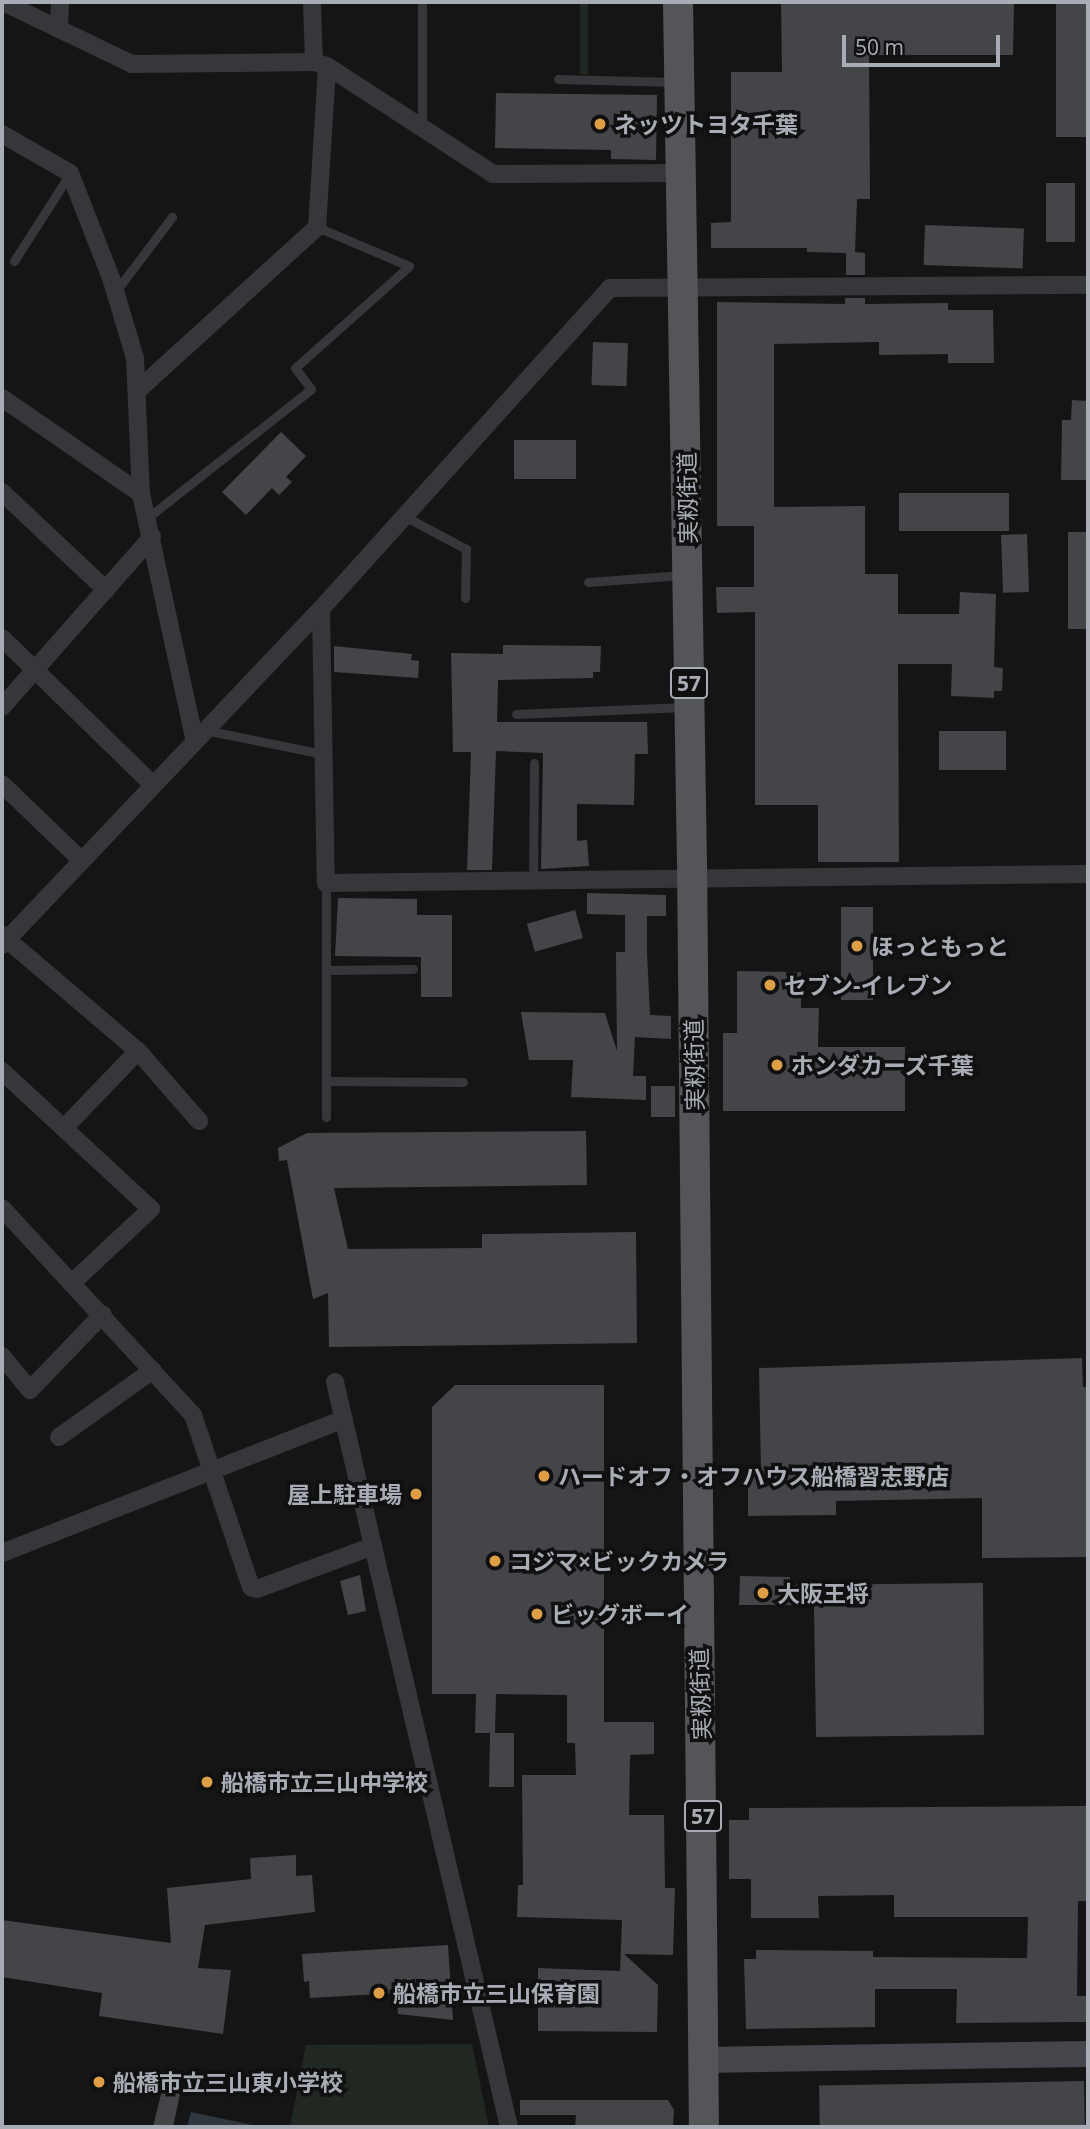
<!DOCTYPE html>
<meta charset="utf-8">
<style>
body{margin:0}
#map{position:relative;width:1090px;height:2129px;overflow:hidden;background:#151516;font-family:"Open Sans","Noto Sans JP",sans-serif}
div>[style]{position:absolute}
[style*='--x']{left:calc(var(--x)*1px);top:calc(var(--y)*1px);width:calc(var(--w)*1px);rotate:calc(var(--a)*1deg)}
.green>*{inset:0;background:#212822;transform-origin:0 0}
.water>*{inset:0;background:#2f383e}
.building>*{inset:0;background:#444549;transform-origin:0 0}
.lane>*{height:9px;margin:-4.5px;padding:0 4.5px;transform-origin:4.5px;border-radius:4.5px;background:#36373b}
.street>*{height:18px;margin:-9px;padding:0 9px;transform-origin:9px;border-radius:9px;background:#36373b}
.secondary>*{height:26px;margin:-13px;padding:0 13px;transform-origin:13px;border-radius:13px;background:#44464b}
.primary>*{height:30px;margin:-15px;padding:0 15px;transform-origin:15px;border-radius:15px;background:#535559}
.dots>*{width:19px;height:19px;translate:-50% -50%;box-sizing:border-box;border:4px solid #101011;border-radius:50%}
span{translate:-50% -50%;white-space:nowrap;text-align:center;line-height:1.15;-webkit-text-stroke:7px #101011;paint-order:stroke}
.shield-label span{padding:2px 5px;background:#101011;border:2px solid;border-radius:5px;-webkit-text-stroke-width:0}
.shield-label{font-size:21px;color:#a8adb5;font-weight:700}
.poi-label{font-size:23px;color:#a8adb5;font-weight:700}
.left{translate:0 -50%;text-align:left}
.right{translate:-100% -50%;text-align:right}
.street-label{font-size:23px;color:#a8adb5}
.frame{position:absolute;inset:0;border:4px solid #a8adb5;pointer-events:none}
.scale{position:absolute;left:842px;top:35px;width:158px;height:32px;box-sizing:border-box;border:4px solid #a8adb5;border-top:0;padding-left:9px;font-size:21px;line-height:24px;white-space:nowrap;color:#a8adb5;-webkit-text-stroke:5px #101011;paint-order:stroke}
</style>
<div id="map">
<div class="green">
<i style="left:580px;top:2px;width:8px;height:72px"></i>
<i style="clip-path:polygon(472px 2044px,489px 2127px,290px 2127px,306px 2045px)"></i>
</div>
<div class="water">
<i style="clip-path:polygon(191px 2112px,262px 2127px,187px 2127px)"></i>
</div>
<div class="building">
<i style="clip-path:polygon(781px 2px,1014px 2px,1013px 55px,869px 55px,870px 199px,857px 199px,855px 252px,865px 253px,865px 275px,846px 275px,846px 253px,807px 252px,807px 248px,711px 248px,711px 223px,731px 222px,731px 72px,782px 72px)"></i>
<i style="left:1056px;top:2px;width:32px;height:135px"></i>
<i style="clip-path:polygon(496px 93px,657px 95px,656px 160px,611px 159px,611px 150px,495px 148px)"></i>
<i style="left:1046px;top:183px;width:29px;height:59px"></i>
<i style="left:925px;top:225px;width:99px;height:40px;rotate:2deg"></i>
<i style="clip-path:polygon(845px 298px,865px 298px,865px 304px,948px 303px,948px 310px,993px 310px,994px 363px,948px 363px,948px 354px,879px 355px,879px 342px,774px 344px,774px 507px,865px 506px,865px 574px,898px 574px,898px 614px,959px 614px,960px 592px,996px 594px,994px 667px,1003px 668px,1002px 691px,994px 691px,994px 698px,951px 696px,952px 664px,898px 664px,899px 862px,818px 862px,818px 805px,755px 805px,755px 612px,717px 613px,716px 587px,754px 587px,754px 526px,717px 526px,717px 302px,845px 304px)"></i>
<i style="left:593px;top:342px;width:35px;height:43px;rotate:2deg"></i>
<i style="clip-path:polygon(1072px 400px,1088px 401px,1088px 480px,1061px 480px,1062px 420px,1071px 420px)"></i>
<i style="clip-path:polygon(281px 432px,306px 456px,286px 477px,292px 482px,279px 495px,272px 488px,246px 515px,222px 492px)"></i>
<i style="left:514px;top:440px;width:62px;height:39px"></i>
<i style="left:899px;top:493px;width:110px;height:38px"></i>
<i style="left:1068px;top:532px;width:20px;height:97px"></i>
<i style="left:1027px;top:534px;width:58px;height:26px;rotate:88deg"></i>
<i style="clip-path:polygon(503px 645px,601px 646px,600px 672px,593px 672px,593px 678px,498px 680px,497px 722px,647px 722px,648px 754px,635px 754px,634px 805px,577px 804px,577px 841px,587px 840px,589px 866px,541px 869px,543px 753px,496px 751px,492px 870px,467px 870px,471px 752px,453px 752px,451px 653px,503px 654px)"></i>
<i style="clip-path:polygon(334px 646px,412px 654px,411px 660px,419px 661px,418px 678px,334px 672px)"></i>
<i style="left:939px;top:731px;width:67px;height:39px"></i>
<i style="clip-path:polygon(587px 893px,666px 895px,666px 916px,647px 916px,647px 952px,650px 1015px,671px 1016px,671px 1039px,635px 1037px,633px 1076px,646px 1076px,646px 1100px,571px 1097px,573px 1060px,529px 1060px,521px 1012px,605px 1013px,617px 1051px,616px 952px,625px 952px,625px 915px,587px 914px)"></i>
<i style="clip-path:polygon(338px 898px,417px 899px,417px 915px,452px 915px,452px 997px,421px 997px,421px 957px,335px 956px)"></i>
<i style="left:841px;top:907px;width:32px;height:93px"></i>
<i style="left:575px;top:910px;width:29px;height:50px;rotate:74deg"></i>
<i style="clip-path:polygon(737px 971px,801px 972px,801px 1008px,819px 1008px,818px 1047px,905px 1047px,905px 1111px,723px 1111px,723px 1033px,737px 1033px)"></i>
<i style="left:651px;top:1086px;width:24px;height:31px"></i>
<i style="clip-path:polygon(586px 1131px,587px 1185px,334px 1188px,348px 1249px,482px 1248px,482px 1234px,636px 1232px,637px 1343px,329px 1347px,328px 1293px,313px 1299px,287px 1160px,279px 1161px,278px 1148px,307px 1133px)"></i>
<i style="clip-path:polygon(1082px 1358px,1083px 1387px,1088px 1387px,1088px 1557px,982px 1558px,982px 1498px,836px 1501px,836px 1515px,748px 1516px,748px 1469px,761px 1469px,759px 1368px)"></i>
<i style="clip-path:polygon(455px 1385px,604px 1385px,604px 1722px,654px 1722px,654px 1754px,630px 1755px,629px 1815px,664px 1815px,665px 1888px,675px 1888px,673px 1955px,624px 1954px,658px 1985px,657px 2032px,538px 2031px,538px 1968px,620px 1971px,622px 1920px,517px 1917px,518px 1885px,523px 1885px,522px 1775px,576px 1775px,575px 1743px,567px 1743px,567px 1695px,496px 1694px,495px 1733px,514px 1733px,514px 1787px,489px 1787px,490px 1733px,475px 1733px,476px 1694px,432px 1694px,432px 1407px)"></i>
<i style="clip-path:polygon(360px 1575px,366px 1611px,348px 1615px,340px 1581px)"></i>
<i style="clip-path:polygon(740px 1576px,790px 1577px,790px 1585px,983px 1583px,984px 1735px,816px 1737px,814px 1605px,739px 1605px)"></i>
<i style="clip-path:polygon(1088px 1806px,1088px 1901px,1078px 1901px,1077px 1996px,1088px 1996px,1088px 2022px,956px 2023px,957px 1989px,875px 1989px,875px 2027px,746px 2029px,744px 1959px,756px 1959px,756px 1950px,873px 1951px,873px 1957px,1027px 1958px,1028px 1917px,894px 1917px,894px 1895px,818px 1896px,819px 1918px,751px 1918px,751px 1879px,729px 1879px,729px 1820px,749px 1820px,749px 1808px)"></i>
<i style="clip-path:polygon(296px 1855px,296px 1876px,312px 1875px,315px 1912px,205px 1925px,198px 1968px,231px 1970px,223px 2034px,99px 2016px,102px 1993px,2px 1977px,2px 1920px,171px 1943px,167px 1888px,251px 1879px,250px 1858px)"></i>
<i style="clip-path:polygon(448px 1945px,453px 2020px,398px 2014px,396px 1993px,310px 1998px,309px 1981px,304px 1982px,302px 1954px)"></i>
<i style="left:1084px;top:2081px;width:46px;height:265px;rotate:89deg"></i>
<i style="clip-path:polygon(162px 2090px,180px 2094px,173px 2127px,153px 2127px)"></i>
<i style="clip-path:polygon(520px 2100px,668px 2100px,674px 2110px,673px 2127px,575px 2127px,576px 2115px,520px 2115px)"></i>
</div>
<div class="lane">
<i style="--x:422;--y:2;--w:124;--a:90"></i>
<i style="--x:558;--y:79;--w:118;--a:1.5"></i>
<i style="--x:14;--y:261;--w:102;--a:-57.4"></i>
<i style="--x:116;--y:291;--w:93;--a:-52.9"></i>
<i style="--x:406;--y:517;--w:68;--a:28.1"></i>
<i style="--x:466;--y:549;--w:49;--a:91.2"></i>
<i style="--x:146;--y:519;--w:210;--a:-38.2"></i>
<i style="--x:311;--y:389;--w:26;--a:-127"></i>
<i style="--x:295;--y:368;--w:153;--a:-41.8"></i>
<i style="--x:409;--y:266;--w:100;--a:-157"></i>
<i style="--x:588;--y:582;--w:96;--a:-4.2"></i>
<i style="--x:516;--y:714;--w:169;--a:-2.4"></i>
<i style="--x:205;--y:730;--w:120;--a:11.5"></i>
<i style="--x:533;--y:881;--w:118;--a:-89.5"></i>
<i style="--x:328;--y:970;--w:85;--a:-0.7"></i>
<i style="--x:327;--y:1081;--w:136;--a:0.4"></i>
<i style="--x:326;--y:1117;--w:234;--a:-90"></i>
</div>
<div class="street">
<i style="--x:3;--y:2;--w:143;--a:25.7"></i>
<i style="--x:132;--y:64;--w:182;--a:-0.6"></i>
<i style="--x:314;--y:62;--w:14;--a:17"></i>
<i style="--x:327;--y:66;--w:198;--a:33"></i>
<i style="--x:493;--y:174;--w:187;--a:-0.3"></i>
<i style="--x:312;--y:2;--w:60;--a:88.1"></i>
<i style="--x:59;--y:29;--w:27;--a:-88"></i>
<i style="--x:2;--y:134;--w:78;--a:29.8"></i>
<i style="--x:70;--y:173;--w:116;--a:68.7"></i>
<i style="--x:112;--y:281;--w:80;--a:73.4"></i>
<i style="--x:135;--y:358;--w:136;--a:87.5"></i>
<i style="--x:141;--y:494;--w:250;--a:77.7"></i>
<i style="--x:137;--y:391;--w:244;--a:-42.3"></i>
<i style="--x:317;--y:227;--w:161;--a:-86.4"></i>
<i style="--x:2;--y:398;--w:169;--a:34.6"></i>
<i style="--x:2;--y:492;--w:143;--a:43.3"></i>
<i style="--x:321;--y:609;--w:274;--a:89"></i>
<i style="--x:326;--y:883;--w:762;--a:-0.68"></i>
<i style="--x:2;--y:638;--w:208;--a:44.2"></i>
<i style="--x:2;--y:707;--w:227;--a:-48.6"></i>
<i style="--x:2;--y:784;--w:108;--a:43.9"></i>
<i style="--x:2;--y:935;--w:179;--a:40.5"></i>
<i style="--x:138;--y:1051;--w:93;--a:48.9"></i>
<i style="--x:2;--y:945;--w:463;--a:-46.5"></i>
<i style="--x:321;--y:609;--w:432;--a:-48"></i>
<i style="--x:610;--y:288;--w:478;--a:-0.4"></i>
<i style="--x:2;--y:1071;--w:203;--a:42.8"></i>
<i style="--x:151;--y:1209;--w:107;--a:136.9"></i>
<i style="--x:65;--y:1127;--w:105;--a:-46.2"></i>
<i style="--x:2;--y:1208;--w:282;--a:47.3"></i>
<i style="--x:193;--y:1415;--w:182;--a:71.4"></i>
<i style="--x:251;--y:1587;--w:6;--a:18"></i>
<i style="--x:257;--y:1589;--w:124;--a:-20.3"></i>
<i style="--x:373;--y:1546;--w:597;--a:76.83"></i>
<i style="--x:2;--y:1356;--w:44;--a:50.5"></i>
<i style="--x:30;--y:1390;--w:105;--a:-46.2"></i>
<i style="--x:335;--y:1382;--w:168;--a:77"></i>
<i style="--x:59;--y:1437;--w:115;--a:-35.5"></i>
<i style="--x:2;--y:1553;--w:367;--a:-21.4"></i>
</div>
<div class="secondary">
<i style="--x:703;--y:2060;--w:385;--a:-0.9"></i>
</div>
<div class="primary">
<i style="--x:678;--y:2;--w:860;--a:89.07"></i>
<i style="--x:692;--y:862;--w:1265;--a:89.46"></i>
</div>
<div class="dots">
<i style="left:600px;top:124px;background:#dd9e46"></i>
<i style="left:857px;top:946px;background:#dd9e46"></i>
<i style="left:770px;top:985px;background:#dd9e46"></i>
<i style="left:777px;top:1065px;background:#dd9e46"></i>
<i style="left:544px;top:1476px;background:#dd9e46"></i>
<i style="left:416px;top:1494px;background:#dd9e46"></i>
<i style="left:495px;top:1561px;background:#dd9e46"></i>
<i style="left:763px;top:1593px;background:#dd9e46"></i>
<i style="left:537px;top:1614px;background:#dd9e46"></i>
<i style="left:207px;top:1782px;background:#dd9e46"></i>
<i style="left:379px;top:1993px;background:#dd9e46"></i>
<i style="left:99px;top:2082px;background:#dd9e46"></i>
</div>
<div class="shield-label">
<span style="left:689px;top:683px">57</span>
<span style="left:703px;top:1816px">57</span>
</div>
<div class="poi-label">
<span class="left" style="left:614px;top:124px">ネッツトヨタ千葉</span>
<span class="left" style="left:871px;top:946px">ほっともっと</span>
<span class="left" style="left:784px;top:985px">セブン-イレブン</span>
<span class="left" style="left:791px;top:1065px">ホンダカーズ千葉</span>
<span class="left" style="left:558px;top:1476px">ハードオフ・オフハウス船橋習志野店</span>
<span class="right" style="left:402px;top:1494px">屋上駐車場</span>
<span class="left" style="left:509px;top:1561px">コジマ×ビックカメラ</span>
<span class="left" style="left:777px;top:1593px">大阪王将</span>
<span class="left" style="left:551px;top:1614px">ビッグボーイ</span>
<span class="left" style="left:221px;top:1782px">船橋市立三山中学校</span>
<span class="left" style="left:393px;top:1993px">船橋市立三山保育園</span>
<span class="left" style="left:113px;top:2082px">船橋市立三山東小学校</span>
</div>
<div class="street-label">
<span style="left:687px;top:498px;rotate:-91deg">実籾街道</span>
<span style="left:694px;top:1065px;rotate:-91deg">実籾街道</span>
<span style="left:700px;top:1694px;rotate:-92deg">実籾街道</span>
</div>
<div class="frame"></div>
<div class="scale">50 m</div>
</div>
